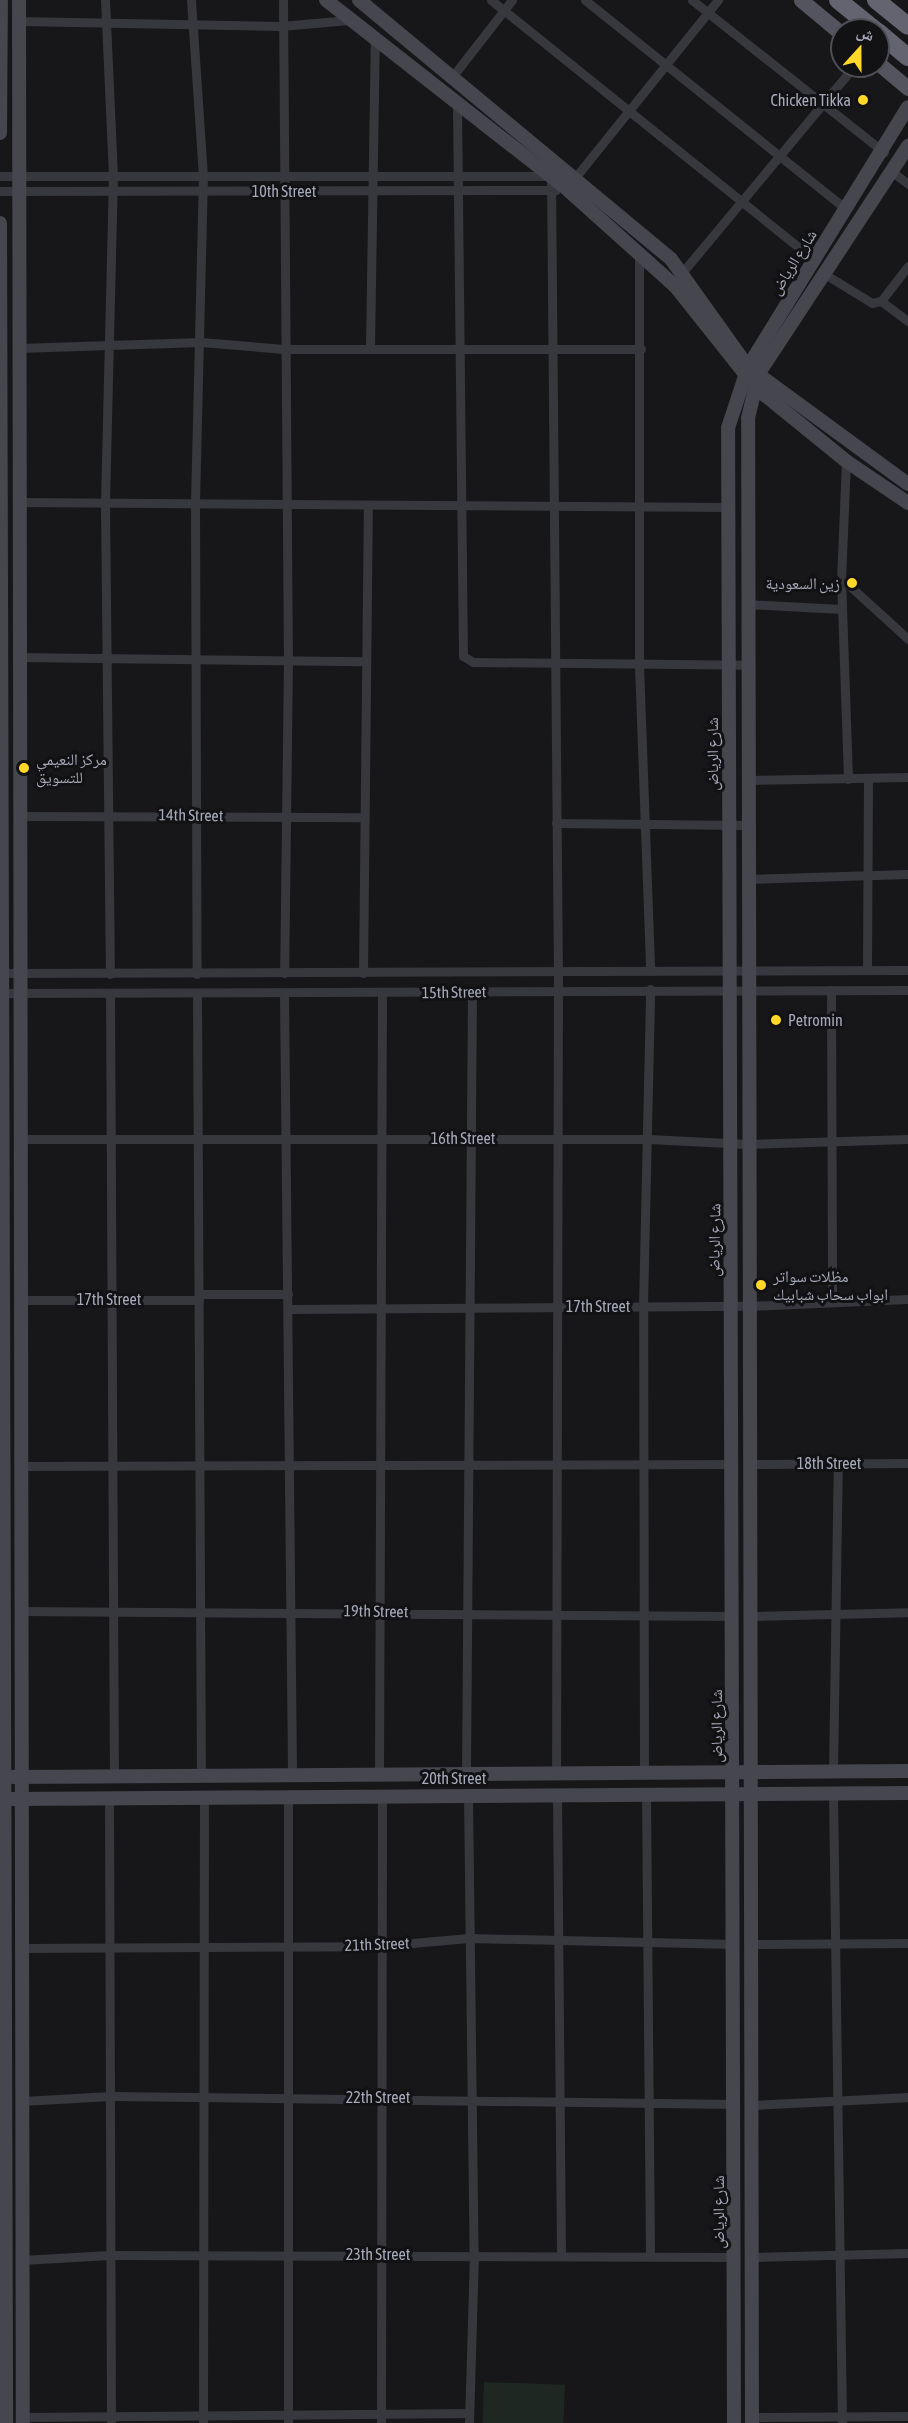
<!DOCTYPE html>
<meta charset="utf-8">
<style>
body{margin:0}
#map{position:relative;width:908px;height:2423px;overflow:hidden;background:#171619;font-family:"Asap Condensed","Noto Naskh Arabic",sans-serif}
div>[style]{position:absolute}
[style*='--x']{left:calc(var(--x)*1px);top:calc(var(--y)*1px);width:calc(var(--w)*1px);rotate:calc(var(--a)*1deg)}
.green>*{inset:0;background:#1e2721;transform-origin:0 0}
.street>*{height:9px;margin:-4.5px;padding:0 4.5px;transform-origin:4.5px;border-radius:4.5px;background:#37373e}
.secondary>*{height:14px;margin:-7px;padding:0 7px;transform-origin:7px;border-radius:7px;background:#45464e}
.primary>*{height:15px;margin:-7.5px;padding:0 7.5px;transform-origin:7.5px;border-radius:7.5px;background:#53545e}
.highway>*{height:18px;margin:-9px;padding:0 9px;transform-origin:9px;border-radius:9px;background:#636470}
.dots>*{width:16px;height:16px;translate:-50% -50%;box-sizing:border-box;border:3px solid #121114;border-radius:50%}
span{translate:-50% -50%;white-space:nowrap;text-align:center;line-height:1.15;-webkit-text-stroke:6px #121114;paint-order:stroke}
.poi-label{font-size:16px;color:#a7aaba}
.right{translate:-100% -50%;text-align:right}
.left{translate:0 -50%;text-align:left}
.street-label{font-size:16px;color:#a7aaba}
.north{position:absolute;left:830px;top:18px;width:60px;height:60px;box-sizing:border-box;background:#121114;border:2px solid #4e4e56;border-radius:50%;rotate:21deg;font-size:16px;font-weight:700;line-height:24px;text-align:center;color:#a7aaba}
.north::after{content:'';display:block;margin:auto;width:21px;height:27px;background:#ffd828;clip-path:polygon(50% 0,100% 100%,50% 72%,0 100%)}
</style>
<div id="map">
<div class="green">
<i style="left:484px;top:2382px;width:81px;height:41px;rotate:2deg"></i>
</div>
<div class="street">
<i style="--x:105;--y:0;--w:175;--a:87.4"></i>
<i style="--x:113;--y:175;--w:329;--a:91.4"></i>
<i style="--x:105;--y:504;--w:470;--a:89.4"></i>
<i style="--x:191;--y:0;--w:175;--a:86.1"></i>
<i style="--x:203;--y:175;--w:329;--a:91.4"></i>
<i style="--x:195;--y:504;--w:470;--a:89.8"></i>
<i style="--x:283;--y:0;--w:659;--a:89.57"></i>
<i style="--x:288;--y:659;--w:314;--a:90.7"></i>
<i style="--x:491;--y:0;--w:415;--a:38.8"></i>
<i style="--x:585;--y:0;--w:334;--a:38.7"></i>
<i style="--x:692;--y:0;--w:245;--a:38.4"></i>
<i style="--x:19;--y:21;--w:262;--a:1.1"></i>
<i style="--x:281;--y:26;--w:68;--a:-5"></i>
<i style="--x:452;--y:77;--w:98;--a:-52.1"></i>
<i style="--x:457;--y:105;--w:551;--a:89.38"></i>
<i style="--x:463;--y:656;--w:12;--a:31"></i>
<i style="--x:473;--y:662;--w:274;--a:0.6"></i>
<i style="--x:891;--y:171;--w:21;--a:37"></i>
<i style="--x:0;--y:176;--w:551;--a:0"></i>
<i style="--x:551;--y:176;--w:796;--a:89.5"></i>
<i style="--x:558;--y:972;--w:800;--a:90.14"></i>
<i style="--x:574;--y:179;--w:230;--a:-51.2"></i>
<i style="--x:0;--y:191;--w:556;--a:-0.1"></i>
<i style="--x:639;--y:255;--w:410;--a:90"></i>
<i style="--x:639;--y:665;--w:306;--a:87.9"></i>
<i style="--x:823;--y:273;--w:57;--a:31.5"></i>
<i style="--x:872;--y:303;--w:9;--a:-13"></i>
<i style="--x:881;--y:301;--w:44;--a:-52.4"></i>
<i style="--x:681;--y:274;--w:264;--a:-50.2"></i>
<i style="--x:881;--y:301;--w:34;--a:37"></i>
<i style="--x:370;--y:347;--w:308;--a:-89.1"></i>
<i style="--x:19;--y:348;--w:182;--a:-1.9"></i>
<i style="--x:201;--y:342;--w:83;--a:4.8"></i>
<i style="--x:284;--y:349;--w:357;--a:0"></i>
<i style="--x:846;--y:461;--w:117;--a:92.4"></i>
<i style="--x:841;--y:578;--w:201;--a:88"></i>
<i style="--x:18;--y:502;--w:708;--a:0.4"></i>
<i style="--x:841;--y:578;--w:91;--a:42.3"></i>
<i style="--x:746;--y:604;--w:96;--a:3"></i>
<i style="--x:18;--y:657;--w:347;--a:0.7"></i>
<i style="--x:746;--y:780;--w:162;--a:-1.1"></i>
<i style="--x:18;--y:816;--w:346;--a:0.2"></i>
<i style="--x:556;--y:823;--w:190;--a:0.6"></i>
<i style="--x:746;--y:879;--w:162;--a:-1.8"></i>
<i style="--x:867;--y:970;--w:192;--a:-89.7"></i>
<i style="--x:0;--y:973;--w:908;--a:-0.19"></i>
<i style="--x:363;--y:973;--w:466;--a:-89.4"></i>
<i style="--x:831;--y:990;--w:310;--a:89.8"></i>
<i style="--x:0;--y:993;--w:908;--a:-0.19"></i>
<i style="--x:110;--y:994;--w:781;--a:89.71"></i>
<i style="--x:284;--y:994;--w:779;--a:89.41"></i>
<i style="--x:197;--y:995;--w:779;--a:89.71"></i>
<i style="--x:18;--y:1139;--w:631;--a:0"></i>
<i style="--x:649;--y:1139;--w:98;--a:2.9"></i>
<i style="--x:747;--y:1144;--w:161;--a:-1.8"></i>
<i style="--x:199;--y:1294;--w:89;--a:0"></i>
<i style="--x:19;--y:1300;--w:180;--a:0"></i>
<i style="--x:288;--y:1309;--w:460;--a:-0.4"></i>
<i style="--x:748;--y:1306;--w:160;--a:-2.5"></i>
<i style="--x:749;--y:1464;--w:159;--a:-0.4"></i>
<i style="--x:20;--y:1466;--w:712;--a:-0.16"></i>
<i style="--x:19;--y:1611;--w:714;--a:0.4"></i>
<i style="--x:749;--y:1616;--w:159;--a:-1.4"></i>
<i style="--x:379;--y:1772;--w:779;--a:-89.78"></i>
<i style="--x:466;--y:1772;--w:781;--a:-89.56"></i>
<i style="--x:833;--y:1772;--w:309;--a:-89.1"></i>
<i style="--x:644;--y:1773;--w:467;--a:-90.1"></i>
<i style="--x:643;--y:1306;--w:317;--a:-88.7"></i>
<i style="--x:833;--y:1793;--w:630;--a:89.18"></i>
<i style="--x:468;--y:1795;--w:459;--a:89.3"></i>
<i style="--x:474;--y:2254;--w:169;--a:91.7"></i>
<i style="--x:557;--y:1795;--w:459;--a:89.5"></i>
<i style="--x:646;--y:1795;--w:459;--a:89.5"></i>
<i style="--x:288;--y:1796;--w:627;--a:90"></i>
<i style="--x:109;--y:1798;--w:625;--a:89.82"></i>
<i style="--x:751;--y:1944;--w:157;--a:-0.4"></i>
<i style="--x:21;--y:1948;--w:357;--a:-0.3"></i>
<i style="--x:378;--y:1946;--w:91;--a:-5"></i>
<i style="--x:469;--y:1938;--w:265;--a:1.3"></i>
<i style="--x:22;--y:2101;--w:89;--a:-3.2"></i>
<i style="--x:111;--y:2096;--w:623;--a:0.74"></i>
<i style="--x:752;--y:2105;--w:156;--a:-2.9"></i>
<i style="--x:752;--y:2257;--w:156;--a:-1.5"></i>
<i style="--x:22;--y:2260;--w:88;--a:-3.3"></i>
<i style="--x:110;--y:2255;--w:624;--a:0.18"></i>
<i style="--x:23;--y:2417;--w:446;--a:-0.5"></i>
<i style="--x:752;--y:2417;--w:156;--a:-0.4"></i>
<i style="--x:203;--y:2423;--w:627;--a:-89.91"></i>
<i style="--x:381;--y:2423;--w:629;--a:-89.91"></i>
</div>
<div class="secondary">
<i style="--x:19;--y:0;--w:2423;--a:89.91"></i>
<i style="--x:326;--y:0;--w:308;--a:38.1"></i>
<i style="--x:568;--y:190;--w:144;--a:41.9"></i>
<i style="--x:675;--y:286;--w:130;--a:51.5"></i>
<i style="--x:756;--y:388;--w:116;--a:39"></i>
<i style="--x:846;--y:461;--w:75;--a:34.1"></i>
<i style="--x:359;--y:0;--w:405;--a:39.7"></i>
<i style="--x:671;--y:259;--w:133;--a:54.5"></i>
<i style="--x:748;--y:367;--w:198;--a:36.2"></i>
<i style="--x:0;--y:133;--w:133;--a:-89.6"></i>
<i style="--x:0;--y:223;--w:2200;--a:89.84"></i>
<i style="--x:13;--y:1777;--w:895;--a:-0.38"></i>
<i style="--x:11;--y:1799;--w:897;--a:-0.38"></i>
<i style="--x:734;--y:2423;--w:1995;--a:-90.17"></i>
<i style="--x:728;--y:428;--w:64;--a:-71.8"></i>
<i style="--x:748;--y:367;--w:305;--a:-58.4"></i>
<i style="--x:752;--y:2423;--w:2005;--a:-90.11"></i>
<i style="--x:748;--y:418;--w:46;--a:-76.3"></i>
<i style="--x:759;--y:373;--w:272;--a:-56.7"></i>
</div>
<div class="primary">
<i style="--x:801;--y:0;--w:53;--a:39.7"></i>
<i style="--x:878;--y:63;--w:39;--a:40"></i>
</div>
<div class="highway">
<i style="--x:838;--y:0;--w:48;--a:39"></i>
<i style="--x:876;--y:0;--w:41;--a:39.1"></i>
<i style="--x:878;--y:32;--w:39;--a:40"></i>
</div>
<div class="dots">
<i style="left:863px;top:100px;background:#ffd828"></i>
<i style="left:852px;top:583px;background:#ffd828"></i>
<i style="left:24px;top:768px;background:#ffd828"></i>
<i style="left:776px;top:1020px;background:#ffd828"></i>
<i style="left:761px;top:1285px;background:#ffd828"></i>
</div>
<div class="poi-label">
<span class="right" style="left:851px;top:100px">Chicken Tikka</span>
<span class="right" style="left:840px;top:583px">زين السعودية</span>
<span class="left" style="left:36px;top:768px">مركز النعيمي<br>للتسويق</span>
<span class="left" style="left:788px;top:1020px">Petromin</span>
<span class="left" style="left:773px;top:1285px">مظلات سواتر<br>ابواب سحاب شبابيك</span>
</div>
<div class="street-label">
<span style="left:284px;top:191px">10th Street</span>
<span style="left:793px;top:262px;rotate:-58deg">شارع الرياض</span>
<span style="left:712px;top:754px;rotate:-90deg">شارع الرياض</span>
<span style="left:191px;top:815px;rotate:1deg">14th Street</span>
<span style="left:454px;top:992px;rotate:-1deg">15th Street</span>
<span style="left:463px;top:1138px">16th Street</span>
<span style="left:714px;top:1240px;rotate:-89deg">شارع الرياض</span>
<span style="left:109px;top:1299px">17th Street</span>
<span style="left:598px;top:1306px">17th Street</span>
<span style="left:829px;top:1463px">18th Street</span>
<span style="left:376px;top:1611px;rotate:1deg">19th Street</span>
<span style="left:716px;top:1726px;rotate:-90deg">شارع الرياض</span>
<span style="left:454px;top:1778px">20th Street</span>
<span style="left:377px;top:1944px;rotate:-2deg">21th Street</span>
<span style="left:378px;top:2097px">22th Street</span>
<span style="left:718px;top:2212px;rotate:-90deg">شارع الرياض</span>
<span style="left:378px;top:2254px">23th Street</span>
</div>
<div class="north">ش</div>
</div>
